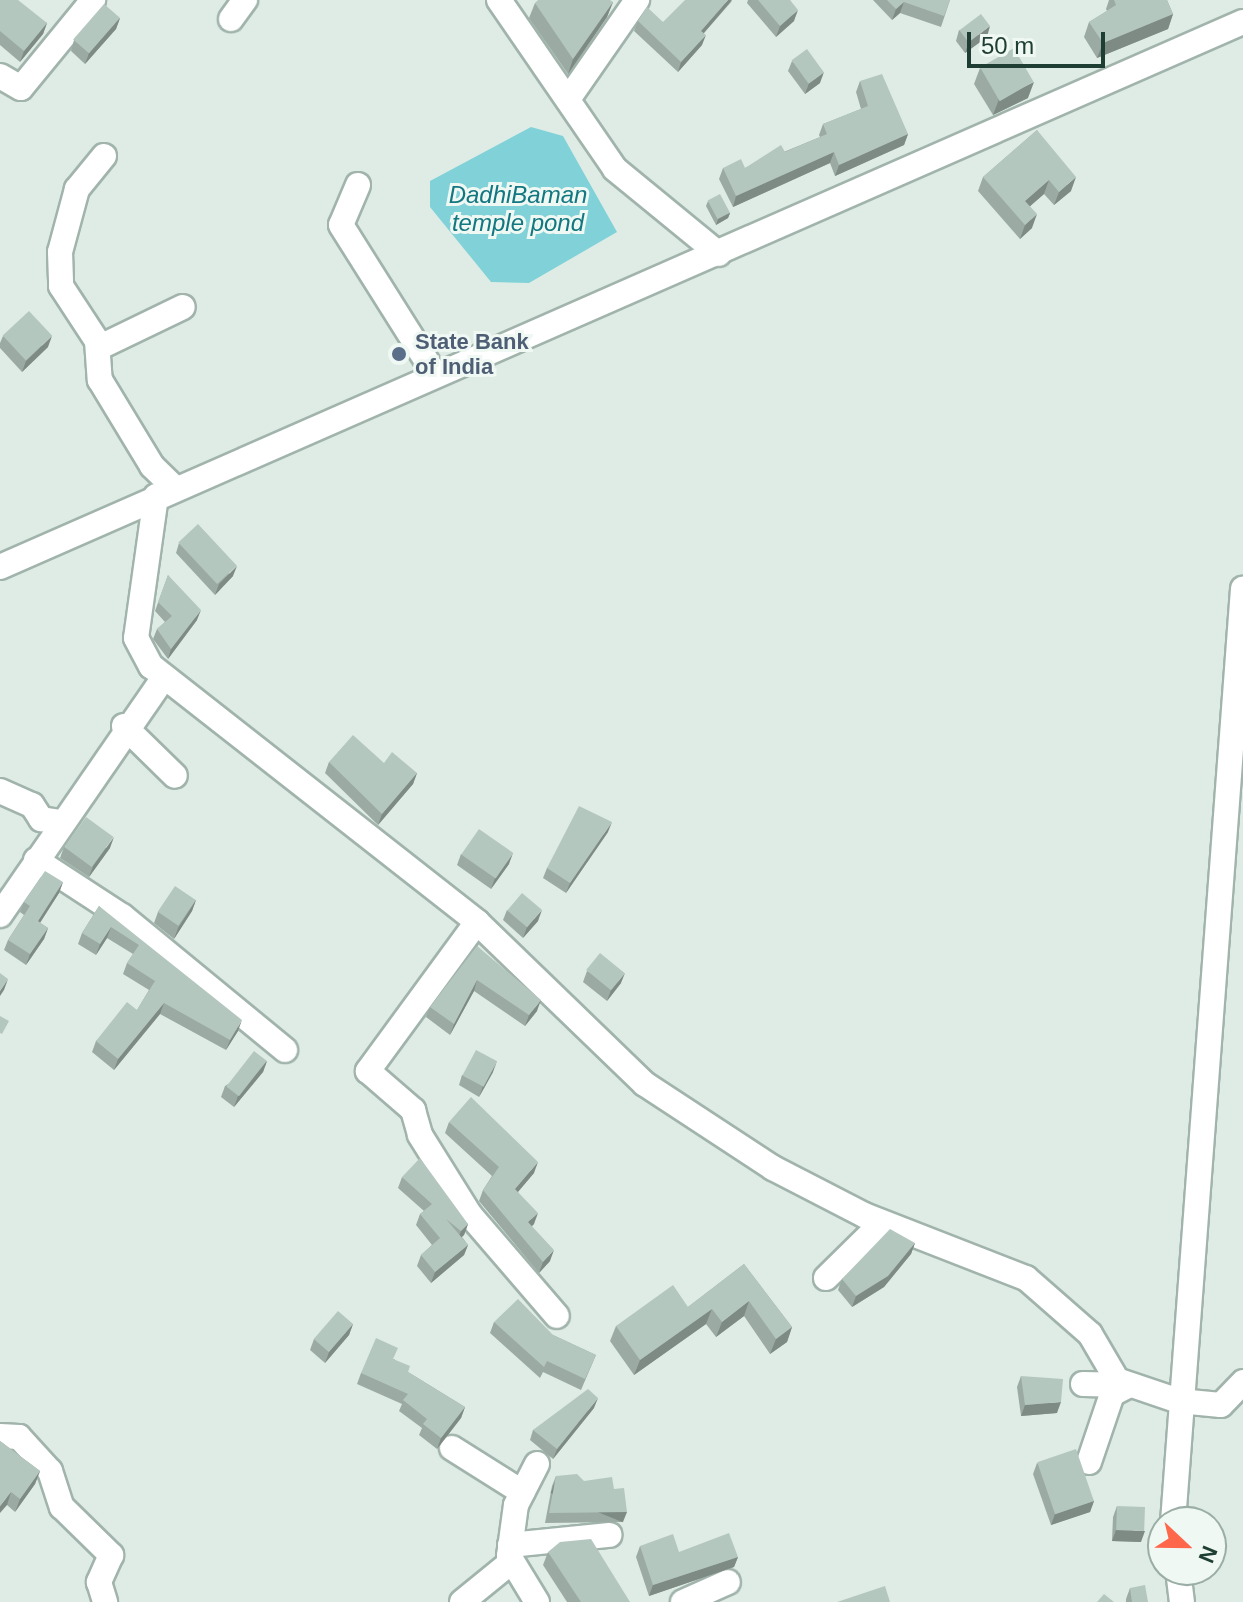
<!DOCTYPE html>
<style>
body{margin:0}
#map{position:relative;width:1243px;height:1602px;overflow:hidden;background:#dfece5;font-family:Arial,sans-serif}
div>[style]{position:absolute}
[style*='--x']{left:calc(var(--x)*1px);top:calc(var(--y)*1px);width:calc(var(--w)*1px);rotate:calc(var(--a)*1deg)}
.water>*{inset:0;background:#80d2d8}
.roads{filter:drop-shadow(2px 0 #a1b4ac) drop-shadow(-2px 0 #a1b4ac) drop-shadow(0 2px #a1b4ac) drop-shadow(0 -2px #a1b4ac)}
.minor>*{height:24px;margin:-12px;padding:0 12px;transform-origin:12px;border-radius:12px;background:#fff}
.wall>*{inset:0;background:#9baba3}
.shaded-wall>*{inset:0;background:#7e8b85;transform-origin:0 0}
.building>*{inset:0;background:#b4c7be;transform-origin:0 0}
.dots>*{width:22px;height:22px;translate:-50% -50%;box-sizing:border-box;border:4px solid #eff8f3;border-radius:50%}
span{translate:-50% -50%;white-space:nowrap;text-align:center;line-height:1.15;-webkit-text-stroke:6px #eff8f3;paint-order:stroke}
.service-label{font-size:22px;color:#4e5e75;font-weight:700}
.left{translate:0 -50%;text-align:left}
.water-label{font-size:24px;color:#127780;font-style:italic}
.north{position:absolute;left:1147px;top:1506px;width:80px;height:80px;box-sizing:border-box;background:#eff8f3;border:2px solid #9baea6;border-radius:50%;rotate:112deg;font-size:22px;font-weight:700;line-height:32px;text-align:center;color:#1e3e33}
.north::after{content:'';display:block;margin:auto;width:28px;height:36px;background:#ff674a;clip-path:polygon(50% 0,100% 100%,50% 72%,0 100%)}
.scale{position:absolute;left:967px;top:32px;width:138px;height:36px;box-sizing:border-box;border:4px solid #1e3e33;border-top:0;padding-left:10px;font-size:24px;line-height:28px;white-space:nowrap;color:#1e3e33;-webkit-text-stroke:6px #eff8f3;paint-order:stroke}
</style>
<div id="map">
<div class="water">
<i style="clip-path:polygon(531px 127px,563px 136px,617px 232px,529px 283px,491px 282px,430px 207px,430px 181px)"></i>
</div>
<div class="roads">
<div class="minor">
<i style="--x:499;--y:0;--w:205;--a:55.5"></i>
<i style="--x:615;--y:169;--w:134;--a:39.3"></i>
<i style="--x:231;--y:19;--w:24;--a:-54"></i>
<i style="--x:0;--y:76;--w:24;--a:30"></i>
<i style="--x:21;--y:88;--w:114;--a:-50.7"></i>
<i style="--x:571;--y:95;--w:116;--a:-55.2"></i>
<i style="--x:104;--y:156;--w:43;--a:129.3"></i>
<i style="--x:77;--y:189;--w:65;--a:105.1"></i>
<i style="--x:60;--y:252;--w:34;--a:88"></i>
<i style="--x:61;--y:286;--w:66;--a:56.8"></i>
<i style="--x:97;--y:341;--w:39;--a:86"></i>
<i style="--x:100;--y:380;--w:100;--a:58.8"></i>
<i style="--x:152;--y:466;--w:30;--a:44"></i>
<i style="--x:358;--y:185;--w:43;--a:113"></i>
<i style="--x:341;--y:225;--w:173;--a:57.8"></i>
<i style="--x:98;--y:348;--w:94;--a:-25.8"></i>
<i style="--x:156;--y:496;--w:143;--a:98"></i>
<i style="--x:136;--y:638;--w:32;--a:62"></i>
<i style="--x:151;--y:666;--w:415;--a:38.1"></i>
<i style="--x:477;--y:922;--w:233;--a:44"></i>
<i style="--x:645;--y:1084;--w:153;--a:33.3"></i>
<i style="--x:773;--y:1168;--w:102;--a:27.3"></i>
<i style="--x:864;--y:1215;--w:174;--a:21.3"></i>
<i style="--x:1026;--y:1278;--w:85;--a:41.2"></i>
<i style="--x:1090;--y:1334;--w:53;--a:59.6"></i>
<i style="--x:1117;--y:1380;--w:65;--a:18.7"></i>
<i style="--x:1179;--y:1401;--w:42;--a:5.4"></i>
<i style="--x:1221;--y:1405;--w:32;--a:-46"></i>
<i style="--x:0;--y:567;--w:1357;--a:-23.68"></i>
<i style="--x:124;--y:726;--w:71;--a:44.4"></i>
<i style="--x:0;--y:791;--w:35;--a:24"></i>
<i style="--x:32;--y:805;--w:17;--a:57"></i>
<i style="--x:41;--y:819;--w:20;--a:9"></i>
<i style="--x:36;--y:860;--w:103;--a:33.1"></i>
<i style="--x:122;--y:916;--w:211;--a:39.4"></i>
<i style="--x:0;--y:915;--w:289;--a:-55.4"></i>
<i style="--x:477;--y:922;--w:185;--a:126.2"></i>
<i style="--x:368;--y:1071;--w:60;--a:40.9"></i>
<i style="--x:413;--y:1110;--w:26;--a:74"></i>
<i style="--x:420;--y:1135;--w:94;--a:58"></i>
<i style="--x:470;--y:1215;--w:133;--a:49.3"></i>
<i style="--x:826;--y:1278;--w:78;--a:-44.5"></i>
<i style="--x:1083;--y:1384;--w:45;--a:1.3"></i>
<i style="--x:0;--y:1436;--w:19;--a:3"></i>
<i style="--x:19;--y:1437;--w:46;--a:47.6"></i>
<i style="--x:50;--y:1471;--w:38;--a:72"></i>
<i style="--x:62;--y:1507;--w:69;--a:44.4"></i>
<i style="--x:111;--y:1555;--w:30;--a:114"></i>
<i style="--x:99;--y:1582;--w:21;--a:73"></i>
<i style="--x:452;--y:1448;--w:83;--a:32.2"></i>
<i style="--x:1089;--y:1462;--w:72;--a:-71.3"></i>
<i style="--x:1112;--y:1394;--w:20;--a:-27"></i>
<i style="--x:1173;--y:1522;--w:936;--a:-85.71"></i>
<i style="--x:510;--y:1545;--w:100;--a:-5.8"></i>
<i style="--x:1178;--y:1570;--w:32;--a:83"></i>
<i style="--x:462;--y:1602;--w:63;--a:-39.2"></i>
<i style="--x:537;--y:1602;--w:54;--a:-121.3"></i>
<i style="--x:509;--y:1556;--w:51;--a:-82.2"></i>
<i style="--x:516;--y:1505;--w:46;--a:-62.9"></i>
<i style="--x:683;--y:1602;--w:49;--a:-24"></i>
</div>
</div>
<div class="wall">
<i style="clip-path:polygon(0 0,47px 23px,43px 34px,20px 62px,0 45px)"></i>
<i style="clip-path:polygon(748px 0,790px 0,794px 21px,776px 37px,747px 3px)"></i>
<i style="clip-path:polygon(873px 0,950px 0,941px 27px,900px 13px,892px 20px)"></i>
<i style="clip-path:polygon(1109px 0,1167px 0,1173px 14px,1168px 29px,1097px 58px,1084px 37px,1089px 22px,1107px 11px,1106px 9px)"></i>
<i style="clip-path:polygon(732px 1px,704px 33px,702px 45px,678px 72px,634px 31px,638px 21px,663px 22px)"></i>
<i style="clip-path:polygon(613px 2px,607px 17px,568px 74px,529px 18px,535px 3px)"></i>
<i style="clip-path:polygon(120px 18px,116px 29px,85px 64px,71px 51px,74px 40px)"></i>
<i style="clip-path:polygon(959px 30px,987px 37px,965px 53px,956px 41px)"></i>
<i style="clip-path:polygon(792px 61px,820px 83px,805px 94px,788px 71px)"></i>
<i style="clip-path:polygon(980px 68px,1028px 98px,993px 115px,974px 84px)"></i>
<i style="clip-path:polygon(860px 81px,908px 134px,904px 145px,835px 176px,830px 163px,733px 207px,719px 179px,723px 168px,745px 168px,820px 137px,819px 135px,823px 124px,861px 109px,856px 92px)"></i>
<i style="clip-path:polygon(1037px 130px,1071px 191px,1054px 205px,1044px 194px,1030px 206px,1032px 228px,1020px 239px,978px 191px,983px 177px)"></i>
<i style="clip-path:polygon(708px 201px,730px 213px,728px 218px,716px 225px,706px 206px)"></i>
<i style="clip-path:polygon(3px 336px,48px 347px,22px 372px,0 348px,0 343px)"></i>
<i style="clip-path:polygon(179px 543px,233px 576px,215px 595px,176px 553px)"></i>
<i style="clip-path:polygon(168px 575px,197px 620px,168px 659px,153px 639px,157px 629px,165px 622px,155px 611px)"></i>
<i style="clip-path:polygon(329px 762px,384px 763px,417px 773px,413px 784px,378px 825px,325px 773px)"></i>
<i style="clip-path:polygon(608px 832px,566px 893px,543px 878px,547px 868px)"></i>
<i style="clip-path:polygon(64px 847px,110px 848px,89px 877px,60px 858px)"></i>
<i style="clip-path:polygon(461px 854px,509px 864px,491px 889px,457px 865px)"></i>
<i style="clip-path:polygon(63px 882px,59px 893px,40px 923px,48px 928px,44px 939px,26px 965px,4px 950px,8px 940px,24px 915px,20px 912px,24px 902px)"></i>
<i style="clip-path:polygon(196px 900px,192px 911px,174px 939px,154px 923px,158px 912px)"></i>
<i style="clip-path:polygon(99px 906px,238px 1031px,226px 1050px,160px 1014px,114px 1070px,92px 1052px,96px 1041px,137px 1010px,149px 990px,123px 974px,127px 963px,133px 954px,107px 938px,96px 955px,78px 944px,82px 933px)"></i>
<i style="clip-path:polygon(507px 910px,538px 921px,523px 938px,503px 920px)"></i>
<i style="clip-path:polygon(477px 946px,537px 1011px,525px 1026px,474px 991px,450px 1035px,426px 1017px,430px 1007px)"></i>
<i style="clip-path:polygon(587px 971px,621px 983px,607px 1001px,583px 982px)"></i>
<i style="clip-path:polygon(267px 1061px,263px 1072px,234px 1107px,221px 1097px,225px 1086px)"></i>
<i style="clip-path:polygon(493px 1072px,479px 1097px,459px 1085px,462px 1075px)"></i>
<i style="clip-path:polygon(449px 1122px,534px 1173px,518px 1192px,534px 1224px,532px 1226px,550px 1261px,539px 1273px,479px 1201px,483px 1190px,492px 1176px,445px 1133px)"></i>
<i style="clip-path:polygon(402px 1177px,468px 1224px,464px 1235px,462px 1237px,468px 1245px,464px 1255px,431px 1283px,417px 1266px,421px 1255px,432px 1245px,416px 1225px,420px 1214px,424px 1211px,398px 1188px)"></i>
<i style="clip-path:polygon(915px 1243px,911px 1254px,884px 1287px,852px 1307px,838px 1290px,842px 1279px)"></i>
<i style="clip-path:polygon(744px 1264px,792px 1327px,787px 1342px,770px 1354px,744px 1316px,716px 1337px,706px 1324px,634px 1375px,610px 1341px,616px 1326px,688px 1307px)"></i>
<i style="clip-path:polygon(494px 1322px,553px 1335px,596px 1355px,581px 1390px,543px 1372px,540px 1378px,490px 1333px)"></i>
<i style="clip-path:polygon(353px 1324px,349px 1335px,325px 1363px,310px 1350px,314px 1339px)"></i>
<i style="clip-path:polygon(394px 1359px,408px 1372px,465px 1407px,461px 1418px,437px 1449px,419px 1435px,422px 1428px,399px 1411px,402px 1404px,357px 1384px,361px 1373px)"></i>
<i style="clip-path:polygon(1021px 1376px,1057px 1413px,1021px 1416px,1017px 1387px)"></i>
<i style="clip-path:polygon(594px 1408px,553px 1459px,530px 1440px,533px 1430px)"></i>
<i style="clip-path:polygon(0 1441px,40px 1471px,35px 1484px,15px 1512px,7px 1505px)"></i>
<i style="clip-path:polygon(1037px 1463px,1094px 1501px,1090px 1512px,1051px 1525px,1033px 1474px)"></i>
<i style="clip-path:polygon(556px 1476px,584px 1481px,614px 1489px,623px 1522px,545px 1523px,552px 1486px)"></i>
<i style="clip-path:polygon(1117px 1506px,1141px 1542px,1112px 1541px,1113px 1517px)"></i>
<i style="clip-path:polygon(640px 1546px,679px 1552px,738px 1557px,734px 1567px,649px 1596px,636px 1557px)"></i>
<i style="clip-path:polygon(548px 1552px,630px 1602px,567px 1602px,543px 1565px)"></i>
<i style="clip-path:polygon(1130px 1588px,1148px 1602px,1126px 1602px,1126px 1599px)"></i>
</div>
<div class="shaded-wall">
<i style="clip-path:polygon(728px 0,732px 0,697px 41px,701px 31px)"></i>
<i style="clip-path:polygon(613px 2px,607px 17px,568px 74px,573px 59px)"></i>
<i style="clip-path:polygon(904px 2px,900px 13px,892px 20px,896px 9px)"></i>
<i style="clip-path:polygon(798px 10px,794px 21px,776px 37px,780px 26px)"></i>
<i style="clip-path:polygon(1173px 14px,1168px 29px,1097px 58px,1103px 43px)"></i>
<i style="clip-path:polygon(120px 18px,116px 29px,85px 64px,89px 53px)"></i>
<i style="clip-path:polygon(47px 23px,43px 34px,20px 62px,24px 51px)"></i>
<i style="clip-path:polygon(990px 26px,987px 37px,965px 53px,969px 42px)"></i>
<i style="clip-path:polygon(706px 35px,702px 45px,678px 72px,681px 62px)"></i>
<i style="clip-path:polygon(824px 72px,820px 83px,805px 94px,809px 83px)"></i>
<i style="clip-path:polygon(1034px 82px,1028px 98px,993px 115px,999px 99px)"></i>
<i style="clip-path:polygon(908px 134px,904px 145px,835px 176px,839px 165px)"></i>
<i style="clip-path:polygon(834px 152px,830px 163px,733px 207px,736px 196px)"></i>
<i style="clip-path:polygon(1076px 177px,1071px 191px,1054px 205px,1059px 192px)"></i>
<i style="clip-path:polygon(1049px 180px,1044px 194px,1020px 215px,1025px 201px)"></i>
<i style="clip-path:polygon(730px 213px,728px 218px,716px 225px,718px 219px)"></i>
<i style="clip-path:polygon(1037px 214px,1032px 228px,1020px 239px,1025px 225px)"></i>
<i style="clip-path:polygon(52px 336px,48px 347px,22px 372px,26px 361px)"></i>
<i style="clip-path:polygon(237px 566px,233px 576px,215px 595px,219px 584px)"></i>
<i style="clip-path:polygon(201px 610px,197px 620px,168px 659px,171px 649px)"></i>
<i style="clip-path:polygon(417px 773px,413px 784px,378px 825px,382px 814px)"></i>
<i style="clip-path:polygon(612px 822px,608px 832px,566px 893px,570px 883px)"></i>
<i style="clip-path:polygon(114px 837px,110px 848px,89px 877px,93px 866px)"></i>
<i style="clip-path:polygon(513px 853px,509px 864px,491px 889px,495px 878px)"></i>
<i style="clip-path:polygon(63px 882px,59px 893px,34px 932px,38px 921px)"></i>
<i style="clip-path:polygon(196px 900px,192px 911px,174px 939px,178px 928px)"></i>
<i style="clip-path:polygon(542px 910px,538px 921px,523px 938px,527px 927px)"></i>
<i style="clip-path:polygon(111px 927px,107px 938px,96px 955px,100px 944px)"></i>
<i style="clip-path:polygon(48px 928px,44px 939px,26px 965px,30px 954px)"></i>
<i style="clip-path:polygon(625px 973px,621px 983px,607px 1001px,611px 990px)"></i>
<i style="clip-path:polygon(8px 979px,4px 990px,0 996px,0 991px)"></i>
<i style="clip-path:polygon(477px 980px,474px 991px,450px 1035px,454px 1024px)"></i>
<i style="clip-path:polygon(541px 1000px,537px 1011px,525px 1026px,529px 1015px)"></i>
<i style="clip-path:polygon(164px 1003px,160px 1014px,114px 1070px,118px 1059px)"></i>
<i style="clip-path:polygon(242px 1020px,238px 1031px,226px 1050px,230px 1040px)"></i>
<i style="clip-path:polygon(267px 1061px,263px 1072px,234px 1107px,238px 1096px)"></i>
<i style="clip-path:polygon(497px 1061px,493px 1072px,479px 1097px,483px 1086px)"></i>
<i style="clip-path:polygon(538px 1162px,534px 1173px,511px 1200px,515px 1189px)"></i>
<i style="clip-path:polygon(538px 1213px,534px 1224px,524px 1233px,528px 1222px)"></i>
<i style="clip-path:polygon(468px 1224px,464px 1235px,457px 1241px,461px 1231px)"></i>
<i style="clip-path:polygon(915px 1243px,911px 1254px,884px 1287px,852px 1307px,856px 1296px)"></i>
<i style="clip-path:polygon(468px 1245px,464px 1255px,431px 1283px,435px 1272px)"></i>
<i style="clip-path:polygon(554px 1250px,550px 1261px,539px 1273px,543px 1262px)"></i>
<i style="clip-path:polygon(749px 1301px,744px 1316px,716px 1337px,722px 1322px)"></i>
<i style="clip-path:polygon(712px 1309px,706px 1324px,634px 1375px,640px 1360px)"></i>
<i style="clip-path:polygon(353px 1324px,349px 1335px,325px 1363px,329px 1352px)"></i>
<i style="clip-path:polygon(792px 1327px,787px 1342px,770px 1354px,776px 1339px)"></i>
<i style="clip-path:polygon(598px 1398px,594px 1408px,553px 1459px,557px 1449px)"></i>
<i style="clip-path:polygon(1061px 1402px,1057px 1413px,1021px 1416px,1025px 1405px)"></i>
<i style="clip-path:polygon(465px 1407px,461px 1418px,437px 1449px,441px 1438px)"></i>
<i style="clip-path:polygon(40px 1471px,35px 1484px,15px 1512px,20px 1499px)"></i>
<i style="clip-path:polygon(11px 1492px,7px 1505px,0 1513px,0 1506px)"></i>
<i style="clip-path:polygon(1094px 1501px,1090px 1512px,1051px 1525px,1055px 1514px)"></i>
<i style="left:627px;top:1512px;width:11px;height:78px;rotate:112deg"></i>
<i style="clip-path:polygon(1116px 1530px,1145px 1531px,1141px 1542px,1112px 1541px)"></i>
<i style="clip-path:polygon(738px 1557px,734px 1567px,649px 1596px,653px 1585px)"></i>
</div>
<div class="building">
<i style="clip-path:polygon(0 0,18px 0,47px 23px,24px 51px,0 31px)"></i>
<i style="clip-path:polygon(538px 0,610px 0,613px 2px,573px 59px,535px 3px)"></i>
<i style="clip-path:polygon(685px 0,728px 0,701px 31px,706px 35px,681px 62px,638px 21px,647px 7px,663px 22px)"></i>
<i style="clip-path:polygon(758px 0,790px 0,798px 10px,780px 26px)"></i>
<i style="clip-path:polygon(887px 0,950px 0,944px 16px,904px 2px,896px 9px)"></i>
<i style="clip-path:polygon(1114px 0,1167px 0,1173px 14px,1103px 43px,1089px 22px,1116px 5px)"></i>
<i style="left:104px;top:4px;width:21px;height:47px;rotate:41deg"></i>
<i style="left:981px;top:14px;width:15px;height:27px;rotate:53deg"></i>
<i style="left:1014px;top:48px;width:39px;height:39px;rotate:60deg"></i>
<i style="left:807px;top:49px;width:29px;height:19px;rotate:54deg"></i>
<i style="clip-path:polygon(882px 74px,908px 134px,839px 165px,834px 152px,736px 196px,723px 168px,741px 159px,745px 168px,781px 145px,785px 152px,827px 134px,823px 124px,868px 106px,860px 81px)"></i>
<i style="clip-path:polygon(1037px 130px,1076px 177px,1059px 192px,1049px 180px,1025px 201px,1037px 214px,1025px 225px,983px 177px)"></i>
<i style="left:720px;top:194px;width:21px;height:14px;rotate:62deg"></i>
<i style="left:29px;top:311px;width:34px;height:36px;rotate:47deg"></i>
<i style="left:198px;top:524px;width:57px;height:27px;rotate:47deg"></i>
<i style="clip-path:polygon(168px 575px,201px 610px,171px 649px,157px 629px,172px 616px,158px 602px)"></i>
<i style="clip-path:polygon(353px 735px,384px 763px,392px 752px,417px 773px,382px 814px,329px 762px)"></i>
<i style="clip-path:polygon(579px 806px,612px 822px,570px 883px,547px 868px)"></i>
<i style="left:86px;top:817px;width:34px;height:37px;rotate:36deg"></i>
<i style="left:479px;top:829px;width:42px;height:31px;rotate:35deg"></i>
<i style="clip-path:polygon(45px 871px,63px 882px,38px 921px,48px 928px,30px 954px,8px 940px,30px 906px,24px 902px)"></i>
<i style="left:175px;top:886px;width:25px;height:31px;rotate:34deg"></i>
<i style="left:522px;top:893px;width:26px;height:23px;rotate:40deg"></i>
<i style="clip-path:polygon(99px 906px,242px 1020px,230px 1040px,164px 1003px,118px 1059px,96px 1041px,127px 1002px,137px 1010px,155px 981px,127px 963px,139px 945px,111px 927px,100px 944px,82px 933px)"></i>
<i style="clip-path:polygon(477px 946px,541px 1000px,529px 1015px,477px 980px,454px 1024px,430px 1007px)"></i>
<i style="left:600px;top:953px;width:32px;height:22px;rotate:39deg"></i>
<i style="clip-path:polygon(0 973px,8px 979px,0 991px)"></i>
<i style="clip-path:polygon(0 1016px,9px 1021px,2px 1034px,0 1033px)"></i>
<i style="left:476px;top:1050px;width:24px;height:29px;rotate:28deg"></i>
<i style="left:254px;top:1051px;width:16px;height:45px;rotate:38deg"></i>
<i style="clip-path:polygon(471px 1097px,538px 1162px,515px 1189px,538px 1213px,528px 1222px,554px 1250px,543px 1262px,483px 1190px,499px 1167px,449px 1122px)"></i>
<i style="clip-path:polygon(420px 1158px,468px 1224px,461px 1231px,446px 1219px,468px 1245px,435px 1272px,421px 1255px,440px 1238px,420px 1214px,432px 1204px,402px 1177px)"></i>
<i style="clip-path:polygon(890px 1229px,915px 1243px,888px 1276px,856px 1296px,842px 1279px)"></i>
<i style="clip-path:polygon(744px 1264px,792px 1327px,776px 1339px,749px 1301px,722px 1322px,712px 1309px,640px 1360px,616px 1326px,673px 1285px,688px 1307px)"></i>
<i style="clip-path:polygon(518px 1299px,553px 1335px,596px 1355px,585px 1379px,547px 1361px,544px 1367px,494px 1322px)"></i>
<i style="left:338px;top:1311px;width:20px;height:37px;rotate:41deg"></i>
<i style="clip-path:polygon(376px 1338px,398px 1348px,393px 1359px,410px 1366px,408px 1372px,465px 1407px,441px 1438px,423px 1424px,427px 1419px,403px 1400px,408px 1394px,361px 1373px)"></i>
<i style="clip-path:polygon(1021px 1376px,1063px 1379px,1061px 1402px,1025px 1405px)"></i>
<i style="clip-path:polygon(588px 1389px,598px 1398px,557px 1449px,533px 1430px)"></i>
<i style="clip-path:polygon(0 1441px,40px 1471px,20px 1499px,11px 1492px,0 1506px)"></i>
<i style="left:1076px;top:1449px;width:55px;height:41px;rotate:71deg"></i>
<i style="clip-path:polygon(577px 1474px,584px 1481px,612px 1477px,614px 1489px,624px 1488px,627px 1512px,549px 1513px,556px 1476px)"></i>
<i style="left:1117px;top:1506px;width:28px;height:24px;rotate:2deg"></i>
<i style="clip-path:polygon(729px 1533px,738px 1557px,653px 1585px,640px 1546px,673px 1534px,679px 1552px)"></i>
<i style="clip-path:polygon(591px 1539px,630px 1602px,581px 1602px,548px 1552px,560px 1542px)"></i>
<i style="clip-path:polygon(1145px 1585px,1148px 1602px,1132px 1602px,1130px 1588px)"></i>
<i style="clip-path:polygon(885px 1586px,890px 1602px,837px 1602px)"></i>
<i style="clip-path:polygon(1104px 1594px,1114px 1602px,1097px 1602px)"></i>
</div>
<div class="dots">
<i style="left:399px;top:354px;background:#5c6f8a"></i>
</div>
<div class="service-label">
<span class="left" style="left:415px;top:354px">State Bank<br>of India</span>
</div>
<div class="water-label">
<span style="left:518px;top:209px">DadhiBaman<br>temple pond</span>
</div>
<div class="north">N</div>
<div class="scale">50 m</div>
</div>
